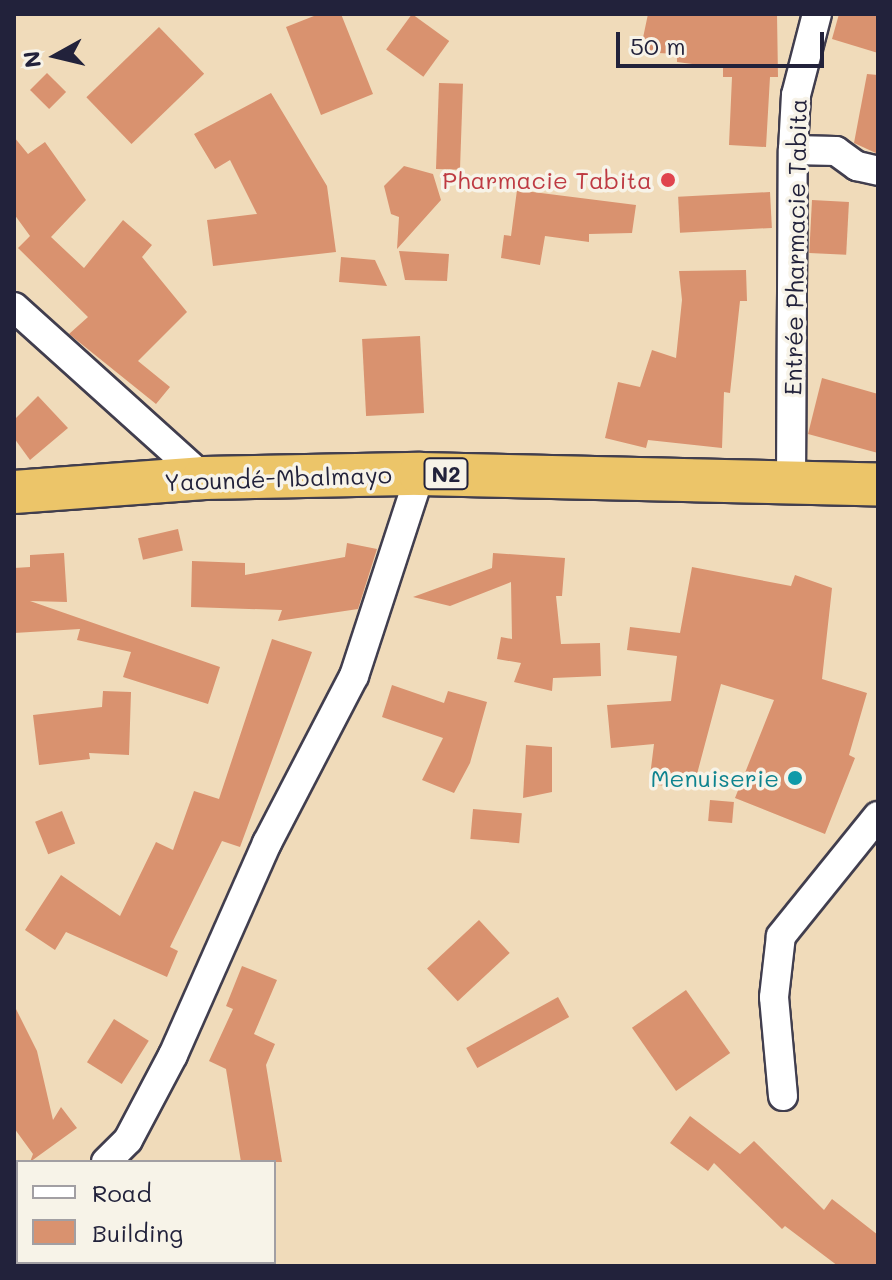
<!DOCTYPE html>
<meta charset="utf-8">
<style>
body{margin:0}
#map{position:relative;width:892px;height:1280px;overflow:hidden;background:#f0dbba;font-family:Mali,sans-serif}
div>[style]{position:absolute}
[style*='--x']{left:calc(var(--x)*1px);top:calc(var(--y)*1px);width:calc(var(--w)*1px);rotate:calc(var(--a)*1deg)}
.building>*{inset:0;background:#d9926f;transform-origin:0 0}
.roads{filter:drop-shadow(2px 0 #413e4e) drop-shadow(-2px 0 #413e4e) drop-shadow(0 2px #413e4e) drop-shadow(0 -2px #413e4e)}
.minor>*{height:28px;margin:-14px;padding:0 14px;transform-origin:14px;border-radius:14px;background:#fff}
.highway>*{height:42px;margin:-21px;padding:0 21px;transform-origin:21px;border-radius:21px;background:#ecc569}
.dots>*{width:22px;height:22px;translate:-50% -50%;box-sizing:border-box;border:4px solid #f7f3e8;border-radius:50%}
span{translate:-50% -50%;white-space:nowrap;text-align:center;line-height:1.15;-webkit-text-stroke:7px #f7f3e8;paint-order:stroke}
.shield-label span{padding:2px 6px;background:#f7f3e8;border:2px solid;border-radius:6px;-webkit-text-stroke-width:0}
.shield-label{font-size:22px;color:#22223b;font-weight:700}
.health-label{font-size:24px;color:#be3a42}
.right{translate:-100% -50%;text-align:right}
.street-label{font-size:24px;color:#22223b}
.culture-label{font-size:24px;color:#0d838f}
.frame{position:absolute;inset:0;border:16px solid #22223b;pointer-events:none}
.legend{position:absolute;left:16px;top:1160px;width:260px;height:104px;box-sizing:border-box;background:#f7f3e8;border:2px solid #a29fa3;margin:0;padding:10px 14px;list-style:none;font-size:24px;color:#22223b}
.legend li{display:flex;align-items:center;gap:16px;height:40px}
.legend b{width:40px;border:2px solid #a29fa3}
.north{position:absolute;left:16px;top:16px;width:80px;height:80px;-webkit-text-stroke:6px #f7f3e8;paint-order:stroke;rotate:262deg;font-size:22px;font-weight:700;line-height:32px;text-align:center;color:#22223b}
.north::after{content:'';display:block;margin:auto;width:28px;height:36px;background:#22223b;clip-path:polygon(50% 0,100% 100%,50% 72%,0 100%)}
.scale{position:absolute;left:616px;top:32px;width:208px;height:36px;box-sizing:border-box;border:4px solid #22223b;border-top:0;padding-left:10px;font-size:24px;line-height:28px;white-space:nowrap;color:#22223b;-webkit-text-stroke:6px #f7f3e8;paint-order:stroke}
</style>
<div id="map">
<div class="building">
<i style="clip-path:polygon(319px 14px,341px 14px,373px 94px,321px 115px,286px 27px)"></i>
<i style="left:412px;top:14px;width:46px;height:44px;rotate:36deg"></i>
<i style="clip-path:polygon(648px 14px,777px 14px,778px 77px,770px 77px,766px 147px,729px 145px,732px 77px,723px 77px,723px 68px,677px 62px,677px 54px,640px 52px)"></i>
<i style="clip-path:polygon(839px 14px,878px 14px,878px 53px,832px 39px)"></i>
<i style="left:159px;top:27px;width:65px;height:101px;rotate:46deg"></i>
<i style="left:47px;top:73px;width:27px;height:24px;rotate:45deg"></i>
<i style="clip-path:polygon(867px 74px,878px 75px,878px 154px,854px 143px)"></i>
<i style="left:439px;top:83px;width:24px;height:86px;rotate:2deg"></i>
<i style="clip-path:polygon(271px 93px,327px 186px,336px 252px,213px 266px,207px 220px,257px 214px,230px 160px,215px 169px,194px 134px)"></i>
<i style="clip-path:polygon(14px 137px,28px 154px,45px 142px,86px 200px,51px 237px,84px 268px,123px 220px,152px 245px,142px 257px,187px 312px,138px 361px,170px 387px,156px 404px,69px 334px,88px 317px,18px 248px,30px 236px,14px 214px)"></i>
<i style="clip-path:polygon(404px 166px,433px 174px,441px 200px,397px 249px,399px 217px,391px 214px,384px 186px)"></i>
<i style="clip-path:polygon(517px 190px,636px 205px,632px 233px,589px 234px,589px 242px,545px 236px,540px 265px,501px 258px,504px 235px,511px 236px)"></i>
<i style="left:770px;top:192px;width:36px;height:92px;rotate:87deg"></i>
<i style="left:812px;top:200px;width:37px;height:53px;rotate:3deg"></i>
<i style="clip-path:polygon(399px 251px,449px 254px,447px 281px,405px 280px)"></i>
<i style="clip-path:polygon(341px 257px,375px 260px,387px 286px,339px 282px)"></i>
<i style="clip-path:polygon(746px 270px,747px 301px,740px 301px,730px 393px,724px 392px,722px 448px,648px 440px,646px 448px,605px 438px,618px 382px,640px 387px,652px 350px,676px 358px,682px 300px,679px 271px)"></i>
<i style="left:420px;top:336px;width:77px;height:58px;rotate:87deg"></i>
<i style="clip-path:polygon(822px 378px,878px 394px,878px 453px,808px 434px)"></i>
<i style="clip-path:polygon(38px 396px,68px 428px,30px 460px,14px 438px,14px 420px)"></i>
<i style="left:178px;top:529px;width:22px;height:41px;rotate:77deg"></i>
<i style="clip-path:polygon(347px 543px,377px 549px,358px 609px,278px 621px,282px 610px,191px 607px,192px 561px,245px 563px,245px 575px,345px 557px)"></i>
<i style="clip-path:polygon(64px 553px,67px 602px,30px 601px,220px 667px,208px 704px,123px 677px,131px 652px,77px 640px,80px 629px,14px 633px,14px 568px,30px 567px,30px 555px)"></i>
<i style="clip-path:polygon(493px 553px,565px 558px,562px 596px,556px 596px,561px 644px,600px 643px,601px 676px,553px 678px,552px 691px,514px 682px,521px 663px,497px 659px,501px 637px,512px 639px,511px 582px,450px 606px,413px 597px,492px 568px)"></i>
<i style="clip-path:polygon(692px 567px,791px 586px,795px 575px,832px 588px,822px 679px,867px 693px,849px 755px,855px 758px,825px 834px,735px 798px,774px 700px,721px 684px,693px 789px,649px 784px,654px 744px,611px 748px,607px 705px,671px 701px,677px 656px,627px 650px,630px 627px,680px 633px)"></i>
<i style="clip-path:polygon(272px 639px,312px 652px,240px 847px,222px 841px,170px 947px,178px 951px,167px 977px,66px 932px,55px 950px,25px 930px,61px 875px,120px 916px,156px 842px,173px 850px,194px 791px,219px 799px)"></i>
<i style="clip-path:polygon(392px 685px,444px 703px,448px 691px,487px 702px,470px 763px,454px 793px,422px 780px,443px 738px,382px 717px)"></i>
<i style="clip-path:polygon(103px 691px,131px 692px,129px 755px,89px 753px,90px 759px,39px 765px,33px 715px,102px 707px)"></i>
<i style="clip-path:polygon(526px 745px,552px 747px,552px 792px,523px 798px)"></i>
<i style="left:710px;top:800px;width:24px;height:21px;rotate:5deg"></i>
<i style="left:473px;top:809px;width:49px;height:30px;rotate:5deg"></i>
<i style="left:62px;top:811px;width:35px;height:29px;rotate:68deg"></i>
<i style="left:479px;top:920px;width:45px;height:71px;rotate:47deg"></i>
<i style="clip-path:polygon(242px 966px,277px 980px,254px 1034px,275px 1044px,266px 1065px,282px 1162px,241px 1162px,226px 1069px,209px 1061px,233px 1009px,226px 1006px)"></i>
<i style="left:686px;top:990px;width:77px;height:66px;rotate:55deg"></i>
<i style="left:558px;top:997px;width:23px;height:105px;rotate:61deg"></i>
<i style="clip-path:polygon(15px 1007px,37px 1051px,53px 1120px,61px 1107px,77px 1128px,30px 1162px,33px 1154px,14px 1128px)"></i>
<i style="left:114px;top:1019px;width:41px;height:51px;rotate:32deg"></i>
<i style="clip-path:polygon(690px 1116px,740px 1154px,754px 1141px,824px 1210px,832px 1199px,878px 1235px,878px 1266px,838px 1266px,785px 1226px,782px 1229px,714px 1163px,708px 1171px,670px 1143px)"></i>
</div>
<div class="roads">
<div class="minor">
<i style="--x:793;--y:150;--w:43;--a:1.3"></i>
<i style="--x:836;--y:151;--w:26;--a:36"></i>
<i style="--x:857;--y:166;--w:22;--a:13"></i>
<i style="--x:14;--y:307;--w:256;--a:42"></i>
<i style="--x:791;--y:483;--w:333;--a:-89.7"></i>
<i style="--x:793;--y:150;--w:55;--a:-86.9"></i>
<i style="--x:796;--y:95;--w:84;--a:-75.5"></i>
<i style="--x:783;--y:1096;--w:99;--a:-95.2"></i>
<i style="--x:774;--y:997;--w:61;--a:-83.5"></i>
<i style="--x:781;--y:936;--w:154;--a:-51.1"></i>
<i style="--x:106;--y:1162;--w:31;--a:-45"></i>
<i style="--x:128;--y:1140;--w:96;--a:-62.1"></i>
<i style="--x:173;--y:1055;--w:232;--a:-66.1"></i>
<i style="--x:267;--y:843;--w:188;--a:-62.5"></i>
<i style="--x:354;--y:676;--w:213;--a:-71.9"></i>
<i style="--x:14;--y:1229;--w:4;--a:-14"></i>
<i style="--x:42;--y:1262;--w:4;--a:76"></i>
</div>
<div class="highway">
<i style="--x:14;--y:492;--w:191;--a:-4.2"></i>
<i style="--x:204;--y:478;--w:216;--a:-1.1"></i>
<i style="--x:420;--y:474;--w:458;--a:1.3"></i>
</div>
</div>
<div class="dots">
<i style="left:668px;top:180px;background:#e0444e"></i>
<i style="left:795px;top:778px;background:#0f9aa8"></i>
</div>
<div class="shield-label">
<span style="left:446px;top:474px">N2</span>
</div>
<div class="health-label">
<span class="right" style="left:652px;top:180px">Pharmacie Tabita</span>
</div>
<div class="street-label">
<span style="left:795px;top:247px;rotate:-89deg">Entrée Pharmacie Tabita</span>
<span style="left:278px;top:478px;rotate:-2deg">Yaoundé-Mbalmayo</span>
</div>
<div class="culture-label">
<span class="right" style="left:779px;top:778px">Menuiserie</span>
</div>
<div class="frame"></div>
<ul class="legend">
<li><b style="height:10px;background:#fff"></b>Road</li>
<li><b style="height:22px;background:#d9926f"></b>Building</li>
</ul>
<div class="north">N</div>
<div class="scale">50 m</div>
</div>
